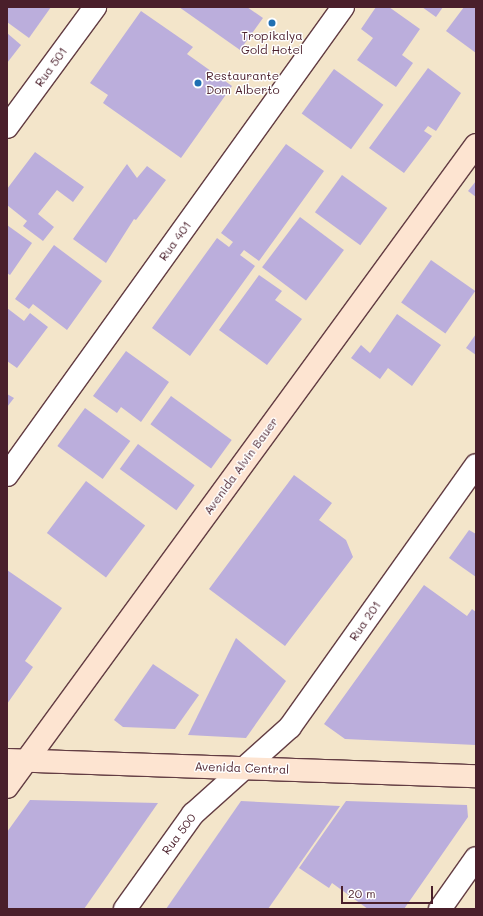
<!DOCTYPE html>
<style>
body{margin:0}
#map{position:relative;width:483px;height:916px;overflow:hidden;background:#f3e5ca;font-family:Mali,sans-serif}
div>[style]{position:absolute}
[style*='--x']{left:calc(var(--x)*1px);top:calc(var(--y)*1px);width:calc(var(--w)*1px);rotate:calc(var(--a)*1deg)}
.building>*{inset:0;background:#bbaedc;transform-origin:0 0}
.roads{filter:drop-shadow(1px 0 #633d43) drop-shadow(-1px 0 #633d43) drop-shadow(0 1px #633d43) drop-shadow(0 -1px #633d43)}
.minor>*{height:22px;margin:-11px;padding:0 11px;transform-origin:11px;border-radius:11px;background:#fff}
.secondary>*{height:22px;margin:-11px;padding:0 11px;transform-origin:11px;border-radius:11px;background:#fde4d1}
.dots>*{width:11px;height:11px;translate:-50% -50%;box-sizing:border-box;border:2px solid #fff;border-radius:50%}
span{translate:-50% -50%;white-space:nowrap;text-align:center;line-height:1.15;-webkit-text-stroke:3px #fff;paint-order:stroke}
.poi-label{font-size:12px;color:#4a1f2b}
.left{translate:0 -50%;text-align:left}
.street-label{font-size:12px;color:#4a1f2b}
.frame{position:absolute;inset:0;border:8px solid #4a1f2b;pointer-events:none}
.scale{position:absolute;left:341px;top:886px;width:92px;height:18px;box-sizing:border-box;border:2px solid #4a1f2b;border-top:0;padding-left:5px;font-size:12px;line-height:14px;white-space:nowrap;color:#4a1f2b;-webkit-text-stroke:3px #fff;paint-order:stroke}
</style>
<div id="map">
<div class="building">
<i style="clip-path:polygon(7px 7px,51px 7px,29px 38px,7px 22px)"></i>
<i style="clip-path:polygon(179px 7px,247px 7px,263px 18px,240px 50px)"></i>
<i style="clip-path:polygon(376px 7px,389px 7px,420px 29px,402px 55px,413px 63px,396px 87px,357px 60px,373px 38px,361px 29px)"></i>
<i style="clip-path:polygon(422px 7px,443px 7px,436px 17px)"></i>
<i style="clip-path:polygon(464px 7px,476px 7px,476px 53px,446px 31px)"></i>
<i style="clip-path:polygon(141px 11px,193px 47px,187px 54px,232px 86px,181px 158px,103px 103px,108px 95px,90px 83px)"></i>
<i style="clip-path:polygon(7px 33px,21px 45px,7px 63px)"></i>
<i style="clip-path:polygon(428px 68px,461px 93px,436px 131px,428px 126px,424px 131px,432px 136px,404px 173px,369px 148px)"></i>
<i style="left:334px;top:69px;width:61px;height:55px;rotate:36deg"></i>
<i style="clip-path:polygon(286px 144px,324px 171px,259px 261px,244px 250px,240px 255px,255px 266px,190px 356px,152px 328px,217px 238px,229px 247px,233px 242px,221px 233px)"></i>
<i style="clip-path:polygon(35px 152px,84px 187px,73px 202px,57px 190px,38px 214px,54px 227px,43px 241px,23px 226px,27px 221px,7px 205px,7px 189px)"></i>
<i style="clip-path:polygon(127px 164px,137px 178px,147px 166px,166px 180px,136px 220px,134px 219px,106px 263px,73px 239px)"></i>
<i style="left:342px;top:175px;width:56px;height:46px;rotate:36deg"></i>
<i style="clip-path:polygon(476px 181px,476px 197px,468px 191px)"></i>
<i style="left:300px;top:217px;width:55px;height:63px;rotate:37deg"></i>
<i style="clip-path:polygon(7px 225px,32px 243px,10px 275px,7px 273px)"></i>
<i style="clip-path:polygon(54px 245px,102px 281px,67px 330px,33px 304px,29px 309px,15px 299px)"></i>
<i style="left:431px;top:260px;width:54px;height:52px;rotate:35deg"></i>
<i style="clip-path:polygon(259px 275px,282px 291px,275px 300px,302px 319px,267px 365px,219px 330px)"></i>
<i style="clip-path:polygon(7px 308px,24px 321px,30px 313px,48px 327px,17px 368px,7px 361px)"></i>
<i style="clip-path:polygon(397px 314px,441px 345px,412px 386px,388px 368px,380px 379px,351px 358px,361px 345px,370px 353px)"></i>
<i style="clip-path:polygon(476px 334px,476px 355px,466px 348px)"></i>
<i style="clip-path:polygon(126px 351px,169px 382px,141px 422px,121px 407px,117px 413px,93px 396px)"></i>
<i style="clip-path:polygon(7px 394px,14px 398px,7px 407px)"></i>
<i style="left:171px;top:396px;width:75px;height:35px;rotate:36deg"></i>
<i style="left:85px;top:408px;width:56px;height:47px;rotate:36deg"></i>
<i style="left:138px;top:444px;width:70px;height:31px;rotate:36deg"></i>
<i style="clip-path:polygon(294px 475px,332px 503px,319px 520px,346px 540px,353px 557px,285px 646px,209px 589px)"></i>
<i style="left:86px;top:481px;width:74px;height:65px;rotate:37deg"></i>
<i style="clip-path:polygon(469px 530px,476px 534px,476px 577px,449px 558px)"></i>
<i style="clip-path:polygon(7px 570px,62px 608px,25px 661px,33px 667px,7px 704px)"></i>
<i style="clip-path:polygon(424px 585px,467px 616px,472px 609px,476px 612px,476px 745px,345px 739px,324px 724px)"></i>
<i style="clip-path:polygon(236px 638px,286px 681px,246px 738px,188px 735px)"></i>
<i style="clip-path:polygon(153px 664px,199px 695px,175px 729px,123px 727px,114px 720px)"></i>
<i style="clip-path:polygon(30px 800px,158px 803px,84px 909px,7px 909px,7px 832px)"></i>
<i style="clip-path:polygon(241px 801px,340px 806px,268px 909px,166px 909px)"></i>
<i style="clip-path:polygon(346px 801px,467px 805px,468px 817px,404px 909px,368px 909px,332px 883px,329px 888px,299px 868px)"></i>
</div>
<div class="roads">
<div class="minor">
<i style="--x:7;--y:127;--w:149;--a:-53.7"></i>
<i style="--x:7;--y:475;--w:576;--a:-54.32"></i>
<i style="--x:125;--y:909;--w:117;--a:-54.4"></i>
<i style="--x:193;--y:814;--w:130;--a:-41.9"></i>
<i style="--x:290;--y:727;--w:321;--a:-54.6"></i>
<i style="--x:440;--y:909;--w:62;--a:-54.8"></i>
</div>
<div class="secondary">
<i style="--x:7;--y:760;--w:469;--a:2"></i>
<i style="--x:7;--y:787;--w:795;--a:-53.85"></i>
</div>
</div>
<div class="dots">
<i style="left:272px;top:23px;background:#1f6fb2"></i>
<i style="left:198px;top:83px;background:#1f6fb2"></i>
</div>
<div class="poi-label">
<span style="left:272px;top:43px">Tropikalya<br>Gold Hotel</span>
<span class="left" style="left:206px;top:83px">Restaurante<br>Dom Alberto</span>
</div>
<div class="street-label">
<span style="left:51px;top:67px;rotate:-54deg">Rua 501</span>
<span style="left:175px;top:241px;rotate:-54deg">Rua 401</span>
<span style="left:241px;top:466px;rotate:-54deg">Avenida Alvin Bauer</span>
<span style="left:365px;top:621px;rotate:-55deg">Rua 201</span>
<span style="left:242px;top:768px;rotate:2deg">Avenida Central</span>
<span style="left:179px;top:834px;rotate:-53deg">Rua 500</span>
</div>
<div class="frame"></div>
<div class="scale">20 m</div>
</div>
